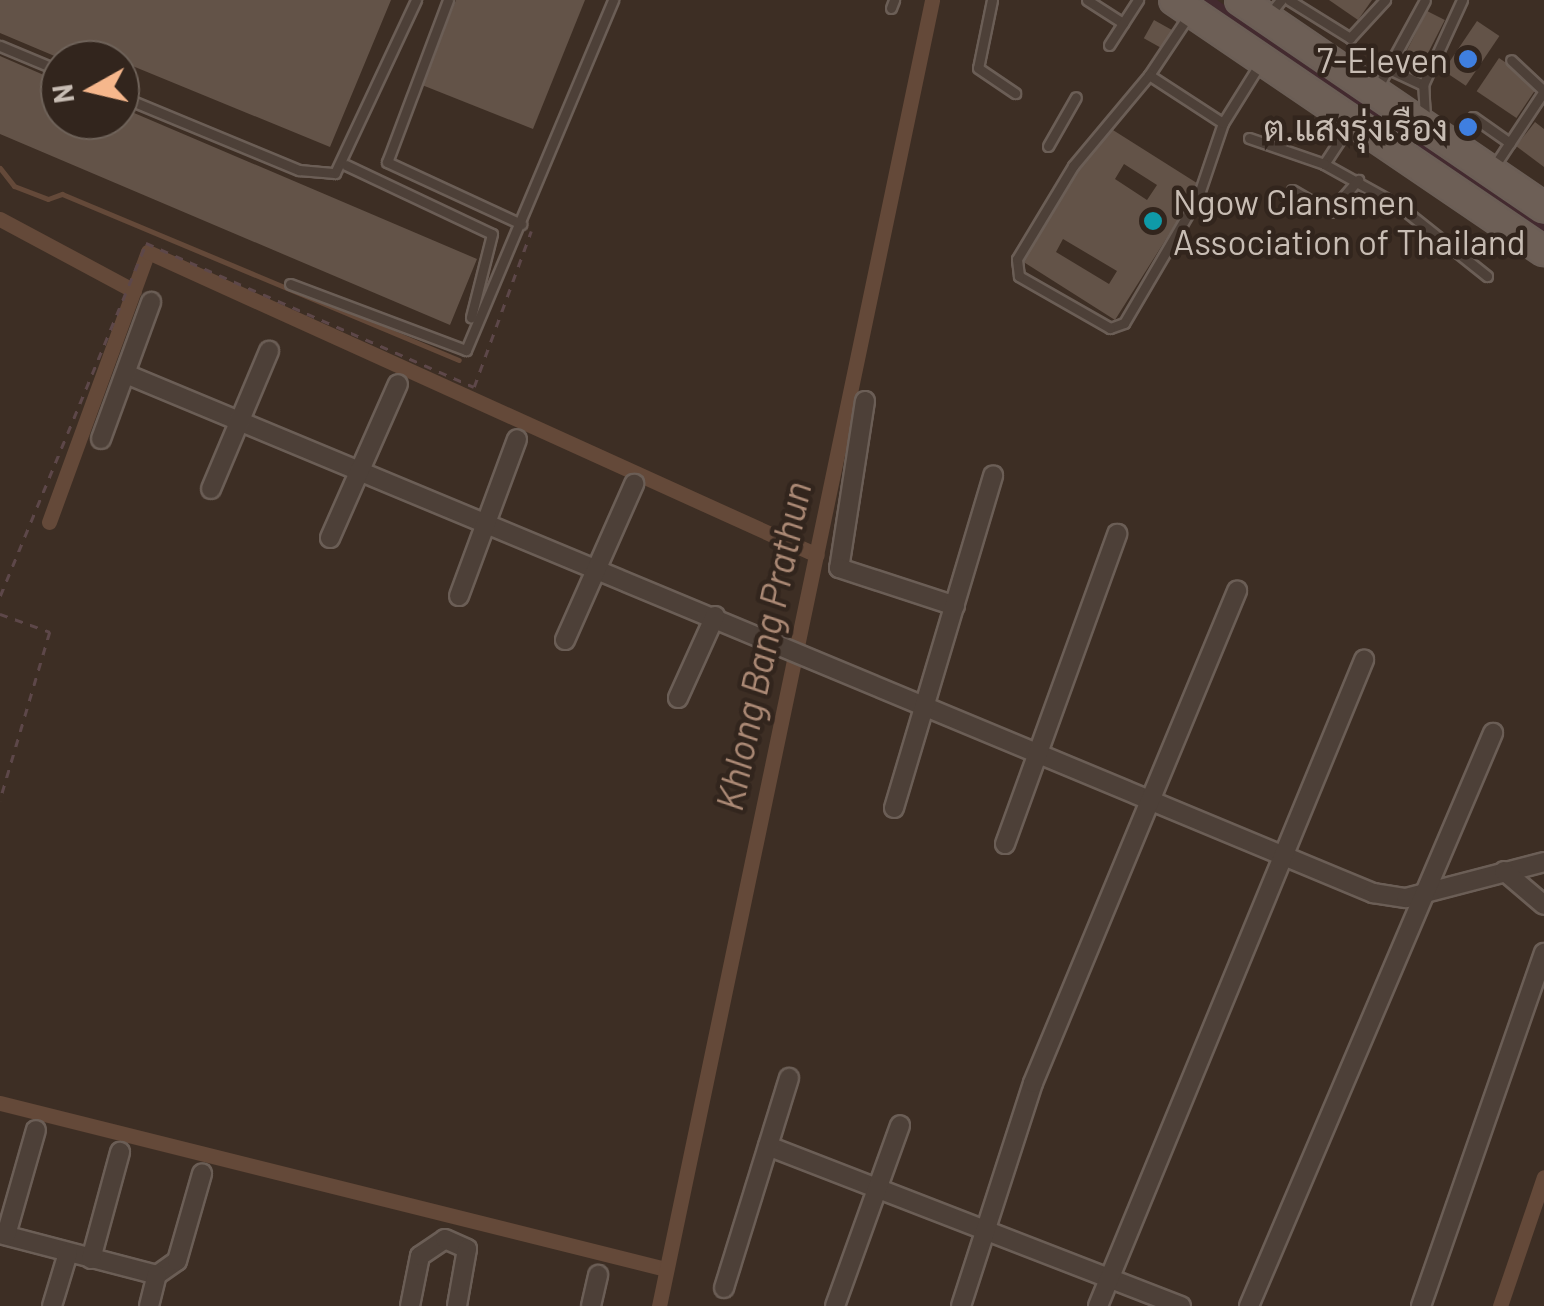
<!DOCTYPE html>
<meta charset="utf-8">
<style>
body{margin:0}
#map{position:relative;width:1544px;height:1306px;overflow:hidden;background:#3d2e24;font-family:Barlow,Sarabun,sans-serif}
div>[style]{position:absolute}
[style*='--x']{left:calc(var(--x)*1px);top:calc(var(--y)*1px);width:calc(var(--w)*1px);rotate:calc(var(--a)*1deg)}
.green>*{inset:0;background:#432a2f}
.stream>*{height:5px;margin:-2.5px;padding:0 2.5px;transform-origin:2.5px;border-radius:2.5px;background:#644939}
.canal>*{height:15px;margin:-7.5px;padding:0 7.5px;transform-origin:7.5px;border-radius:7.5px;background:#644939}
.building>*{inset:0;background:#635348;transform-origin:0 0}
.path>*{height:2.5px;margin-top:-1.25px;transform-origin:0;background:repeating-linear-gradient(90deg,#5d4749 0 8px,transparent 0 16px)}
.roads{filter:drop-shadow(2px 0 #6b5e56) drop-shadow(-2px 0 #6b5e56) drop-shadow(0 2px #6b5e56) drop-shadow(0 -2px #6b5e56)}
.service>*{height:9px;margin:-4.5px;padding:0 4.5px;transform-origin:4.5px;border-radius:4.5px;background:#4d4038}
.minor>*{height:18px;margin:-9px;padding:0 9px;transform-origin:9px;border-radius:9px;background:#4d4038}
.primary>*{height:28px;margin:-14px;padding:0 14px;transform-origin:14px;border-radius:14px;background:#6d5f56}
.dots>*{width:28px;height:28px;translate:-50% -50%;box-sizing:border-box;border:5px solid #32251d;border-radius:50%}
span{translate:-50% -50%;white-space:nowrap;text-align:center;line-height:1.15;-webkit-text-stroke:9px #32251d;paint-order:stroke}
.poi-label{font-size:35px;color:#c8bdb4}
.right{translate:-100% -50%;text-align:right}
.left{translate:0 -50%;text-align:left}
.water-label{font-size:38px;color:#ab8975;font-style:italic}
.north{position:absolute;left:40px;top:40px;width:100px;height:100px;box-sizing:border-box;background:#32251d;border:2px solid #6e6259;border-radius:50%;rotate:262deg;font-size:28px;font-weight:700;line-height:40px;text-align:center;color:#c8bdb4}
.north::after{content:'';display:block;margin:auto;width:35px;height:45px;background:#f6b78c;clip-path:polygon(50% 0,100% 100%,50% 72%,0 100%)}
</style>
<div id="map">
<div class="green">
<i style="clip-path:polygon(1193px 0,1217px 0,1544px 223px,1544px 236px)"></i>
</div>
<div class="stream">
<i style="--x:0;--y:168;--w:23;--a:52"></i>
<i style="--x:14;--y:186;--w:36;--a:21"></i>
<i style="--x:48;--y:199;--w:15;--a:-20"></i>
<i style="--x:62;--y:194;--w:430;--a:22.7"></i>
</div>
<div class="canal">
<i style="--x:0;--y:219;--w:152;--a:28.2"></i>
<i style="--x:49;--y:522;--w:288;--a:-69.9"></i>
<i style="--x:148;--y:252;--w:734;--a:24.37"></i>
<i style="--x:0;--y:1103;--w:686;--a:14"></i>
<i style="--x:659;--y:1306;--w:1334;--a:-78.19"></i>
<i style="--x:1500;--y:1306;--w:136;--a:-71.2"></i>
</div>
<div class="building">
<i style="clip-path:polygon(0 0,391px 0,330px 147px,79px 44px,64px 60px,0 33px)"></i>
<i style="clip-path:polygon(456px 0,585px 0,533px 129px,422px 85px)"></i>
<i style="clip-path:polygon(1329px 0,1372px 0,1358px 20px)"></i>
<i style="left:1427px;top:11px;width:20px;height:60px;rotate:27deg"></i>
<i style="left:1154px;top:20px;width:21px;height:21px;rotate:29deg"></i>
<i style="left:1477px;top:21px;width:27px;height:60px;rotate:34deg"></i>
<i style="clip-path:polygon(0 56px,60px 82px,60px 120px,120px 120px,120px 107px,477px 259px,450px 325px,0 134px)"></i>
<i style="left:1499px;top:58px;width:48px;height:40px;rotate:34deg"></i>
<i style="clip-path:polygon(1535px 122px,1544px 129px,1544px 167px,1516px 146px)"></i>
<i style="clip-path:polygon(evenodd,1105px 125px,1200px 185px,1115px 320px,1022px 261px,1105px 125px,1124px 164px,1157px 185px,1147px 200px,1115px 179px,1124px 164px,1105px 125px,1063px 239px,1117px 271px,1109px 284px,1056px 252px,1063px 239px)"></i>
</div>
<div class="path">
<i style="--x:0;--y:596;--w:382;--a:-67.5"></i>
<i style="--x:146;--y:243;--w:358;--a:23.7"></i>
<i style="--x:474;--y:387;--w:166;--a:-69.9"></i>
<i style="--x:0;--y:614;--w:53;--a:19.8"></i>
<i style="--x:50;--y:632;--w:176;--a:106.5"></i>
</div>
<div class="roads">
<div class="service">
<i style="--x:448;--y:0;--w:173;--a:110.6"></i>
<i style="--x:387;--y:162;--w:148;--a:24.8"></i>
<i style="--x:992;--y:0;--w:69;--a:101.6"></i>
<i style="--x:978;--y:68;--w:45;--a:34"></i>
<i style="--x:1087;--y:0;--w:43;--a:32.6"></i>
<i style="--x:1289;--y:0;--w:72;--a:31.9"></i>
<i style="--x:1350;--y:38;--w:52;--a:-47.4"></i>
<i style="--x:891;--y:8;--w:9;--a:-69"></i>
<i style="--x:1268;--y:16;--w:21;--a:-51"></i>
<i style="--x:1109;--y:45;--w:54;--a:-57.2"></i>
<i style="--x:0;--y:46;--w:65;--a:22.6"></i>
<i style="--x:1393;--y:71;--w:33;--a:25"></i>
<i style="--x:1149;--y:75;--w:72;--a:-56.3"></i>
<i style="--x:1376;--y:90;--w:102;--a:-61.4"></i>
<i style="--x:120;--y:96;--w:194;--a:22.5"></i>
<i style="--x:299;--y:170;--w:36;--a:5"></i>
<i style="--x:335;--y:173;--w:191;--a:-64.9"></i>
<i style="--x:1473;--y:117;--w:45;--a:35.1"></i>
<i style="--x:1425;--y:118;--w:33;--a:-93"></i>
<i style="--x:1423;--y:85;--w:94;--a:-65.4"></i>
<i style="--x:1223;--y:123;--w:78;--a:108.7"></i>
<i style="--x:1198;--y:197;--w:146;--a:120.4"></i>
<i style="--x:1124;--y:323;--w:15;--a:160"></i>
<i style="--x:1110;--y:328;--w:105;--a:-150.3"></i>
<i style="--x:1019;--y:276;--w:17;--a:-97"></i>
<i style="--x:1017;--y:259;--w:109;--a:-58.9"></i>
<i style="--x:1073;--y:166;--w:119;--a:-50.1"></i>
<i style="--x:1149;--y:75;--w:88;--a:33"></i>
<i style="--x:1223;--y:123;--w:72;--a:-58.1"></i>
<i style="--x:1351;--y:123;--w:49;--a:123.4"></i>
<i style="--x:1324;--y:164;--w:85;--a:29"></i>
<i style="--x:1398;--y:205;--w:114;--a:38.6"></i>
<i style="--x:1249;--y:138;--w:79;--a:19.1"></i>
<i style="--x:1048;--y:146;--w:56;--a:-60.3"></i>
<i style="--x:346;--y:165;--w:161;--a:25.3"></i>
<i style="--x:492;--y:234;--w:86;--a:104.2"></i>
<i style="--x:1493;--y:168;--w:92;--a:-56.5"></i>
<i style="--x:1544;--y:91;--w:45;--a:-136.8"></i>
<i style="--x:1292;--y:190;--w:44;--a:30.1"></i>
<i style="--x:1330;--y:212;--w:43;--a:-48.8"></i>
<i style="--x:290;--y:284;--w:188;--a:20.6"></i>
<i style="--x:466;--y:350;--w:380;--a:-67.2"></i>
</div>
<div class="minor">
<i style="--x:126;--y:374;--w:1351;--a:22.6"></i>
<i style="--x:1373;--y:893;--w:33;--a:9"></i>
<i style="--x:1406;--y:898;--w:143;--a:-14.6"></i>
<i style="--x:865;--y:401;--w:169;--a:98.8"></i>
<i style="--x:839;--y:568;--w:122;--a:18.1"></i>
<i style="--x:101;--y:439;--w:146;--a:-69.9"></i>
<i style="--x:211;--y:489;--w:150;--a:-67.2"></i>
<i style="--x:330;--y:538;--w:168;--a:-66.2"></i>
<i style="--x:459;--y:596;--w:167;--a:-69.7"></i>
<i style="--x:565;--y:640;--w:171;--a:-66.1"></i>
<i style="--x:678;--y:698;--w:90;--a:-65.7"></i>
<i style="--x:894;--y:808;--w:347;--a:-73.4"></i>
<i style="--x:1005;--y:844;--w:330;--a:-70.1"></i>
<i style="--x:1504;--y:871;--w:52;--a:40.4"></i>
<i style="--x:768;--y:1146;--w:443;--a:21.2"></i>
<i style="--x:0;--y:1234;--w:162;--a:14.6"></i>
<i style="--x:157;--y:1275;--w:24;--a:-35"></i>
<i style="--x:177;--y:1261;--w:91;--a:-74"></i>
<i style="--x:6;--y:1235;--w:109;--a:-74.1"></i>
<i style="--x:91;--y:1259;--w:111;--a:-74.8"></i>
<i style="--x:724;--y:1288;--w:220;--a:-72.8"></i>
<i style="--x:52;--y:1306;--w:55;--a:-73.2"></i>
<i style="--x:149;--y:1306;--w:32;--a:-76"></i>
<i style="--x:410;--y:1306;--w:51;--a:-78.7"></i>
<i style="--x:420;--y:1256;--w:30;--a:-34"></i>
<i style="--x:445;--y:1239;--w:24;--a:24"></i>
<i style="--x:467;--y:1249;--w:58;--a:100"></i>
<i style="--x:591;--y:1306;--w:32;--a:-77"></i>
<i style="--x:835;--y:1306;--w:192;--a:-70.2"></i>
<i style="--x:961;--y:1306;--w:234;--a:-72.1"></i>
<i style="--x:1033;--y:1083;--w:533;--a:-67.48"></i>
<i style="--x:1098;--y:1306;--w:699;--a:-67.62"></i>
<i style="--x:1249;--y:1306;--w:623;--a:-66.93"></i>
<i style="--x:1421;--y:1306;--w:374;--a:-70.8"></i>
</div>
<div class="primary">
<i style="--x:1174;--y:0;--w:447;--a:34.2"></i>
<i style="--x:1240;--y:0;--w:368;--a:34.3"></i>
</div>
</div>
<div class="dots">
<i style="left:1468px;top:59px;background:#3f7fe0"></i>
<i style="left:1468px;top:127px;background:#3f7fe0"></i>
<i style="left:1153px;top:221px;background:#0f9aa8"></i>
</div>
<div class="poi-label">
<span class="right" style="left:1448px;top:59px">7-Eleven</span>
<span class="right" style="left:1448px;top:127px">ต.แสงรุ่งเรือง</span>
<span class="left" style="left:1173px;top:221px">Ngow Clansmen<br>Association of Thailand</span>
</div>
<div class="water-label">
<span style="left:763px;top:646px;rotate:-78deg">Khlong Bang Prathun</span>
</div>
<div class="north">N</div>
</div>
